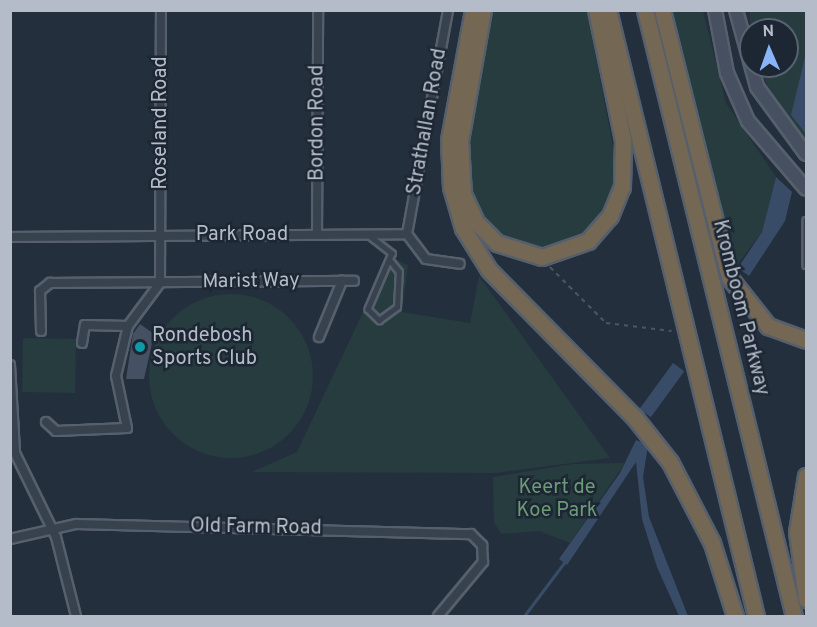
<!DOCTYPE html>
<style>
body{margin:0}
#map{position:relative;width:817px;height:627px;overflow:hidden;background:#242f3e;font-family:Overpass,sans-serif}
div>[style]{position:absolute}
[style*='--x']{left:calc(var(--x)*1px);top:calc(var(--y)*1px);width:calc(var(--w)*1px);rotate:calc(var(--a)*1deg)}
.green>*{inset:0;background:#263c3f;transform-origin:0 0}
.round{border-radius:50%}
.water>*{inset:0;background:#394c67;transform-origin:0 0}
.stream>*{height:3px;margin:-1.5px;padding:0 1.5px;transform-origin:1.5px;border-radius:1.5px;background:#394c67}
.building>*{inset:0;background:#455162}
.path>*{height:1.5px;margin-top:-0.75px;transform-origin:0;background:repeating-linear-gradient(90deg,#44595c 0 4.5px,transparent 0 9px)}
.roads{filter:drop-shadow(2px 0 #565f6c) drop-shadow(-2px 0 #565f6c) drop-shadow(0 2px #565f6c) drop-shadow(0 -2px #565f6c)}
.lane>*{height:4.5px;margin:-2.25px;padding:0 2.25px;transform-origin:2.25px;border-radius:2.25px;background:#38414e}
.street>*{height:8px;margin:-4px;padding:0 4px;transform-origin:4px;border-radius:4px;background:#38414e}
.secondary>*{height:12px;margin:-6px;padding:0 6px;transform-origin:6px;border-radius:6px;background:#465061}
.highway>*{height:15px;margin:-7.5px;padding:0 7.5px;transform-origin:7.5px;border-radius:7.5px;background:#746855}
.dots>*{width:16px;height:16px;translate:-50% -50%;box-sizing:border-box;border:3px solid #1d2633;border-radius:50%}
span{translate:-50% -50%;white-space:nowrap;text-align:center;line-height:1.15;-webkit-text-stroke:5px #1d2633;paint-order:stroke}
.street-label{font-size:20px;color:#b4bcc9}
.poi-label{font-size:20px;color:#b4bcc9}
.left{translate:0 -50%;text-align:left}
.park-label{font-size:20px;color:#6b9a76}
.frame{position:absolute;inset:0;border:12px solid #b4bcc9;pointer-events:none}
.north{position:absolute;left:739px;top:18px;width:60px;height:60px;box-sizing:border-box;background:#1d2633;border:2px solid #59626f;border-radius:50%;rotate:358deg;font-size:16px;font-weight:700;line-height:24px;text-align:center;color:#b4bcc9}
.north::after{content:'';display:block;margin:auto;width:21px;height:27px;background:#8ab4f8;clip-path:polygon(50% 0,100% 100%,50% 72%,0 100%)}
</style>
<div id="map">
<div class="green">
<i style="clip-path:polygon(490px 11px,587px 11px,618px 173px,611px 202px,587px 235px,544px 251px,504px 240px,480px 217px,468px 187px,465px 142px)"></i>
<i style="clip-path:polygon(670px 11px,703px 11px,726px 103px,776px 177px,762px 232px,734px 269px)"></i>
<i style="clip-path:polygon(749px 11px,806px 11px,806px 139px,781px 125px,760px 66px,787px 66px,787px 30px,751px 30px)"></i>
<i style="clip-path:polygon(389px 257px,408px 265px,402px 312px,470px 323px,479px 276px,610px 458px,495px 473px,252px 472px,297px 452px)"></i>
<i class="round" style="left:149px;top:294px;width:164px;height:164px"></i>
<i style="left:23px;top:338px;width:53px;height:54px;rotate:1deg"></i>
<i style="clip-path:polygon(625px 463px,570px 543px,539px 531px,501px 534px,494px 522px,493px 477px,573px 464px)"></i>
</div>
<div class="water">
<i style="clip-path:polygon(806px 53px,806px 134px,791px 115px)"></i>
<i style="clip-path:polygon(776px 177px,792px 192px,785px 221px,749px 276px,738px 268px,762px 232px)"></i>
<i style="left:673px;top:363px;width:14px;height:57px;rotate:36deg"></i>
<i style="clip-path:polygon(636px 440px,648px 445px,643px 477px,649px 517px,688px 616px,679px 616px,657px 567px,642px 519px,636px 462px,567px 565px,559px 559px,620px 473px)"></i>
</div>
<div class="stream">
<i style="--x:524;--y:616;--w:70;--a:-53.1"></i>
</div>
<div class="building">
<i style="clip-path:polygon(140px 324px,154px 334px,144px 379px,126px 379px,133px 334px)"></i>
</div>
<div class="path">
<i style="--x:550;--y:267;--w:79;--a:45"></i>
<i style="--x:606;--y:323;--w:66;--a:6.9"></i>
</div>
<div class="roads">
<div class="lane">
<i style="--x:806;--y:220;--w:45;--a:90"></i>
<i style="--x:370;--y:236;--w:28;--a:38"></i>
<i style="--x:392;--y:253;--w:61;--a:113.2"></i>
<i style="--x:368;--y:309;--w:16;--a:45"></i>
<i style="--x:379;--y:320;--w:22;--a:-36"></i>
<i style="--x:397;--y:307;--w:35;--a:-87"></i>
<i style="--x:399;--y:272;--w:13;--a:-129"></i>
</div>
<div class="street">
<i style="--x:407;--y:234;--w:228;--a:-79.6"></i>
<i style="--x:407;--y:234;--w:31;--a:53"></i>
<i style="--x:426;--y:259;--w:34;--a:8"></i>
<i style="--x:317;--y:235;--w:225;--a:-89.7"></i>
<i style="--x:10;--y:237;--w:397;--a:-0.4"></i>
<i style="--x:41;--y:331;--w:40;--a:-91.4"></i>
<i style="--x:40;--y:291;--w:13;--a:-39"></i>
<i style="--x:50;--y:283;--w:304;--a:-0.4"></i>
<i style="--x:319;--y:337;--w:61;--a:-67.7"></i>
<i style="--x:82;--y:343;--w:18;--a:-81"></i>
<i style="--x:85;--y:325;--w:43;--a:1.3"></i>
<i style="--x:10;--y:365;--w:88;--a:86.7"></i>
<i style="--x:15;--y:453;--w:93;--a:64"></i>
<i style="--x:56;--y:537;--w:81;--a:75.8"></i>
<i style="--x:46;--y:422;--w:13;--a:42"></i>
<i style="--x:56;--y:431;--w:71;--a:-2.4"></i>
<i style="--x:127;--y:428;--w:53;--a:-101.9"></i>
<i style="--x:116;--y:376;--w:51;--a:-76.5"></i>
<i style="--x:128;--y:326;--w:54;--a:-53.3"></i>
<i style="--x:160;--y:283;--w:273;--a:-89.8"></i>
<i style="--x:10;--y:539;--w:68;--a:-12.8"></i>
<i style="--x:76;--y:524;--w:395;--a:1.5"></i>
<i style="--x:471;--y:534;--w:16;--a:45"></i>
<i style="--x:482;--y:545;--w:17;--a:87"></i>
<i style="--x:483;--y:562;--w:70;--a:129.8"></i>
</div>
<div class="secondary">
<i style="--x:715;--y:10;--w:64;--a:79.2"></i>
<i style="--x:727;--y:73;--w:52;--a:66.4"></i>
<i style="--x:748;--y:121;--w:89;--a:49.5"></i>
<i style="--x:736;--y:10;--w:80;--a:74.7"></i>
<i style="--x:757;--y:87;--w:83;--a:53.8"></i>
</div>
<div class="highway">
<i style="--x:473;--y:10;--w:132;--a:100.5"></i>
<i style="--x:449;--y:140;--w:47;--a:87.6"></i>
<i style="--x:451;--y:187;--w:43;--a:73.7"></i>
<i style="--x:463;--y:228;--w:49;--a:58.2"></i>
<i style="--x:489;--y:270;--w:208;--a:45.4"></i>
<i style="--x:635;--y:418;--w:56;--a:51.5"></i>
<i style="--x:670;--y:462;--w:91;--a:62.6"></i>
<i style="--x:712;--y:543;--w:77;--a:72.5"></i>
<i style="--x:483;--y:10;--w:133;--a:100"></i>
<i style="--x:460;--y:141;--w:53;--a:86.8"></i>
<i style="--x:463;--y:194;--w:31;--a:65"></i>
<i style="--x:476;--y:222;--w:30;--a:45"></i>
<i style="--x:497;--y:243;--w:47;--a:17.3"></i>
<i style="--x:542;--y:257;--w:49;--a:-19.2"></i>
<i style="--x:588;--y:241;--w:33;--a:-49"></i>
<i style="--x:610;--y:216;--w:31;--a:-68"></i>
<i style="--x:622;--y:187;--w:47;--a:-88.8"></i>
<i style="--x:623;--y:140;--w:133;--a:-101.7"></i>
<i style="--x:608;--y:10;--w:624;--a:76.28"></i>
<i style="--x:645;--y:10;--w:624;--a:76.19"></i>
<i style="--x:662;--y:10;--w:275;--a:75.9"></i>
<i style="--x:729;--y:277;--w:63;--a:51.5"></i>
<i style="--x:768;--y:326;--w:40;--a:20.2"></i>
<i style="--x:806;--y:476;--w:57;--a:99.1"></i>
<i style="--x:797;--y:532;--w:68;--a:82.3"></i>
</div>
</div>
<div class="dots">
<i style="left:140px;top:347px;background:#0f9aa8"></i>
</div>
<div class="street-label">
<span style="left:428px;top:122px;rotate:-80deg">Strathallan Road</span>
<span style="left:161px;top:123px;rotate:-90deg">Roseland Road</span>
<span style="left:318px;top:123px;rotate:-90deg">Bordon Road</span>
<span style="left:242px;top:235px">Park Road</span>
<span style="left:251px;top:282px;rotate:-1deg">Marist Way</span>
<span style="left:740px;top:308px;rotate:76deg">Kromboom Parkway</span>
<span style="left:256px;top:528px;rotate:1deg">Old Farm Road</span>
</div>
<div class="poi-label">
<span class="left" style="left:152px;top:348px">Rondebosh<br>Sports Club</span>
</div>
<div class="park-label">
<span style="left:557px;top:500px">Keert de<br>Koe Park</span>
</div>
<div class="frame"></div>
<div class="north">N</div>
</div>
